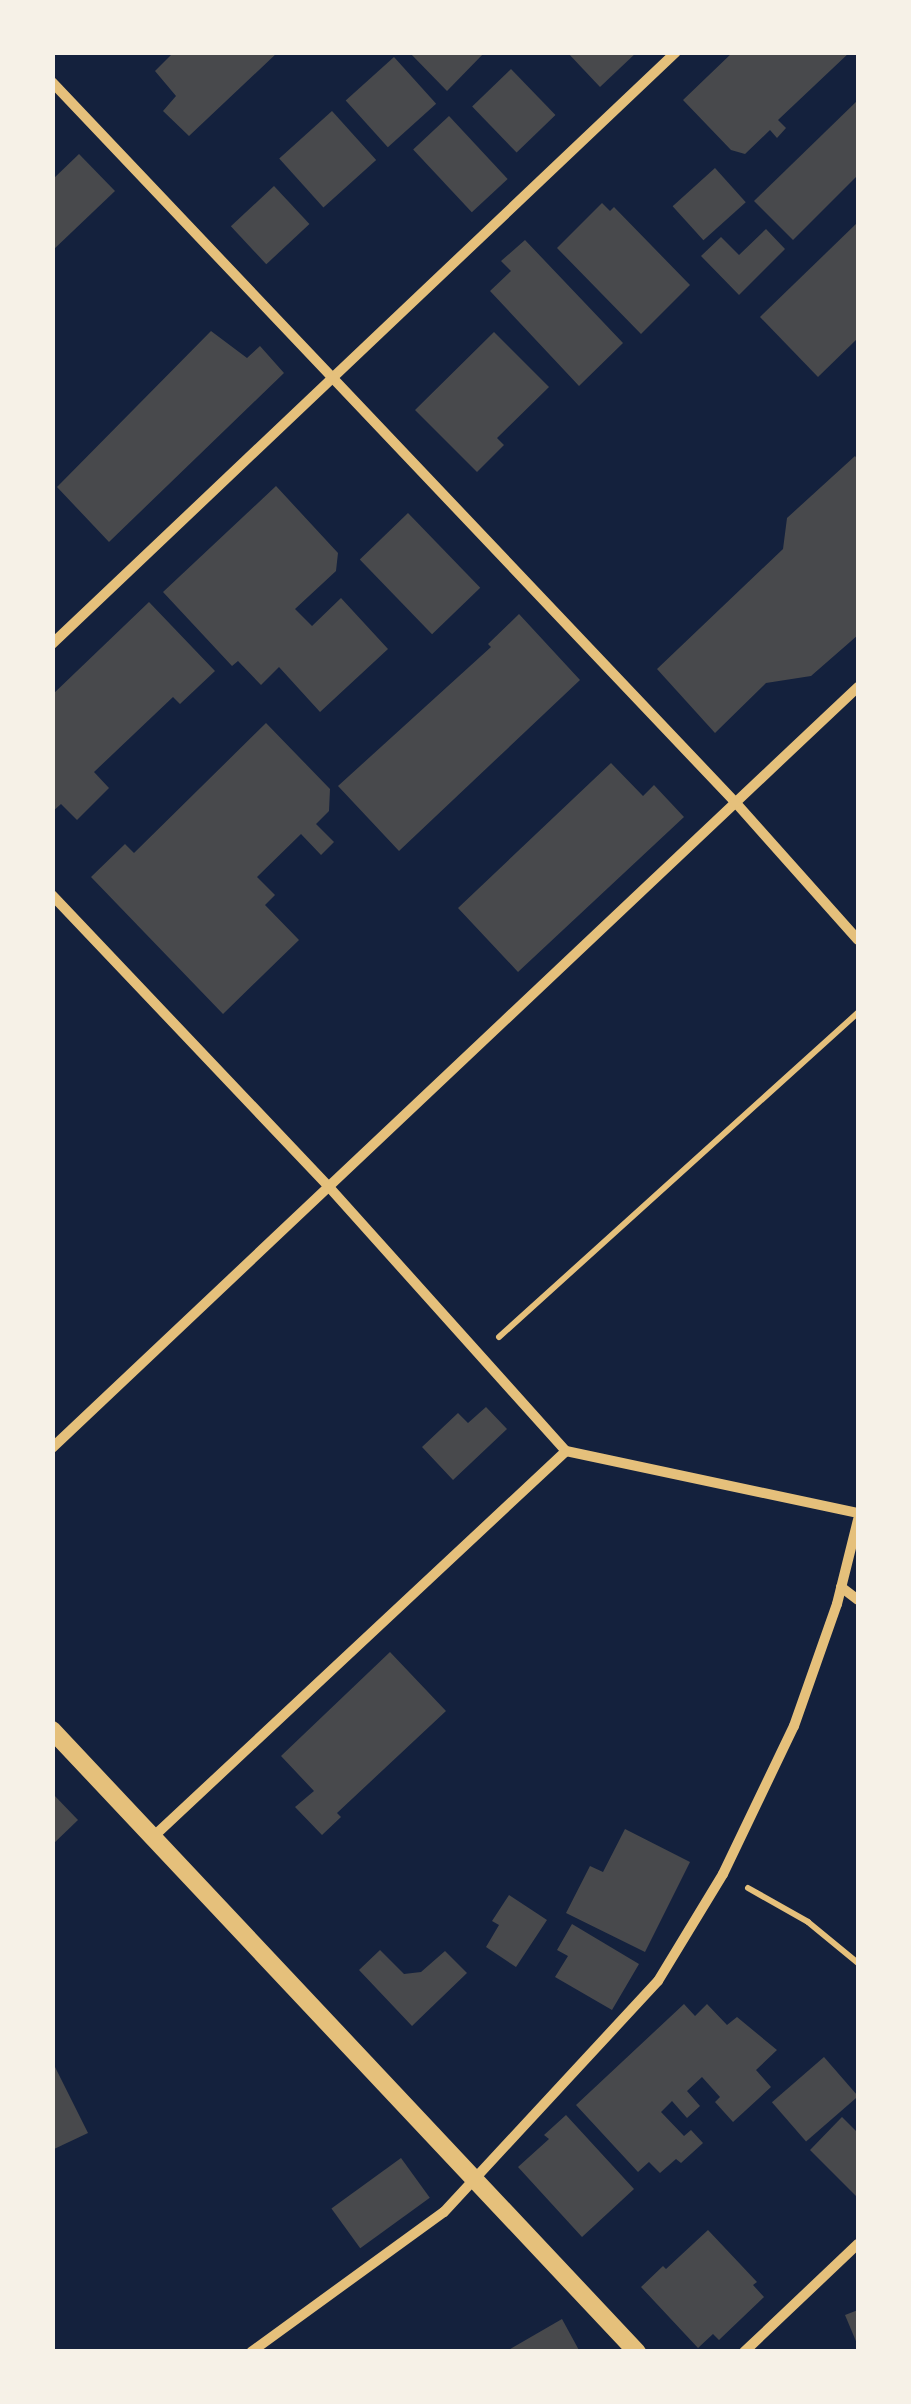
<!DOCTYPE html>
<style>
body{margin:0}
#map{position:relative;width:911px;height:2404px;overflow:hidden;background:#14213d;font-family:Karla,sans-serif}
div>[style]{position:absolute}
[style*='--x']{left:calc(var(--x)*1px);top:calc(var(--y)*1px);width:calc(var(--w)*1px);rotate:calc(var(--a)*1deg)}
.building>*{inset:0;background:#48494c;transform-origin:0 0}
.path>*{height:6px;margin:-3px;padding:0 3px;transform-origin:3px;border-radius:3px;background:#e5c07b}
.minor>*{height:10px;margin:-5px;padding:0 5px;transform-origin:5px;border-radius:5px;background:#e5c07b}
.tertiary>*{height:18px;margin:-9px;padding:0 9px;transform-origin:9px;border-radius:9px;background:#e5c07b}
span{translate:-50% -50%;white-space:nowrap;text-align:center;line-height:1.15;-webkit-text-stroke:8px #f6f1e7;paint-order:stroke}
.frame{position:absolute;inset:0;border:55px solid #f6f1e7;pointer-events:none}
</style>
<div id="map">
<div class="building">
<i style="clip-path:polygon(174px 52px,278px 52px,189px 136px,163px 111px,176px 96px,155px 71px)"></i>
<i style="clip-path:polygon(409px 52px,485px 52px,447px 91px)"></i>
<i style="clip-path:polygon(567px 52px,637px 52px,600px 87px)"></i>
<i style="clip-path:polygon(733px 52px,850px 52px,778px 120px,786px 128px,777px 138px,770px 130px,745px 154px,731px 150px,683px 100px)"></i>
<i style="left:394px;top:57px;width:63px;height:65px;rotate:48deg"></i>
<i style="left:511px;top:69px;width:64px;height:54px;rotate:46deg"></i>
<i style="clip-path:polygon(858px 100px,858px 175px,793px 240px,754px 201px)"></i>
<i style="left:332px;top:111px;width:66px;height:71px;rotate:48deg"></i>
<i style="left:449px;top:116px;width:86px;height:49px;rotate:47deg"></i>
<i style="clip-path:polygon(79px 154px,115px 191px,52px 251px,52px 180px)"></i>
<i style="left:715px;top:168px;width:46px;height:57px;rotate:48deg"></i>
<i style="left:274px;top:186px;width:52px;height:59px;rotate:47deg"></i>
<i style="clip-path:polygon(602px 203px,610px 211px,614px 207px,690px 285px,641px 334px,557px 248px)"></i>
<i style="clip-path:polygon(858px 222px,858px 338px,818px 377px,760px 317px)"></i>
<i style="clip-path:polygon(766px 229px,785px 249px,739px 295px,701px 256px,721px 237px,739px 255px)"></i>
<i style="clip-path:polygon(525px 240px,623px 343px,579px 386px,490px 291px,511px 271px,501px 261px)"></i>
<i style="clip-path:polygon(211px 331px,247px 358px,260px 346px,284px 373px,109px 542px,57px 487px)"></i>
<i style="clip-path:polygon(494px 332px,549px 387px,497px 438px,504px 445px,477px 472px,415px 410px)"></i>
<i style="clip-path:polygon(855px 456px,858px 460px,858px 635px,811px 676px,766px 683px,715px 733px,657px 669px,783px 549px,787px 518px)"></i>
<i style="clip-path:polygon(276px 486px,338px 553px,336px 571px,295px 609px,312px 626px,341px 598px,388px 649px,320px 712px,279px 667px,261px 685px,238px 661px,232px 666px,163px 592px)"></i>
<i style="left:408px;top:513px;width:104px;height:67px;rotate:46deg"></i>
<i style="clip-path:polygon(149px 602px,215px 671px,180px 704px,173px 697px,94px 772px,109px 788px,77px 820px,61px 804px,52px 812px,52px 695px)"></i>
<i style="clip-path:polygon(519px 614px,580px 680px,399px 851px,338px 786px,491px 647px,488px 644px)"></i>
<i style="clip-path:polygon(266px 723px,330px 789px,329px 811px,316px 824px,334px 842px,321px 855px,301px 834px,257px 877px,275px 895px,265px 905px,299px 940px,223px 1014px,91px 877px,125px 844px,134px 853px)"></i>
<i style="clip-path:polygon(611px 763px,643px 796px,654px 785px,684px 817px,518px 972px,458px 908px)"></i>
<i style="clip-path:polygon(486px 1407px,507px 1429px,453px 1480px,422px 1447px,458px 1413px,468px 1423px)"></i>
<i style="clip-path:polygon(390px 1652px,446px 1711px,337px 1813px,341px 1817px,322px 1835px,295px 1807px,314px 1791px,281px 1756px)"></i>
<i style="clip-path:polygon(52px 1793px,78px 1820px,52px 1845px)"></i>
<i style="clip-path:polygon(625px 1829px,690px 1862px,645px 1952px,566px 1913px,590px 1866px,603px 1872px)"></i>
<i style="clip-path:polygon(509px 1895px,547px 1920px,516px 1967px,486px 1947px,499px 1925px,492px 1921px)"></i>
<i style="clip-path:polygon(572px 1924px,639px 1964px,612px 2010px,555px 1977px,568px 1956px,557px 1950px)"></i>
<i style="clip-path:polygon(380px 1950px,404px 1974px,421px 1972px,445px 1951px,467px 1973px,412px 2026px,359px 1970px)"></i>
<i style="clip-path:polygon(684px 2004px,695px 2016px,707px 2004px,727px 2025px,737px 2017px,777px 2050px,756px 2070px,771px 2087px,733px 2122px,715px 2102px,720px 2097px,702px 2077px,687px 2091px,700px 2106px,687px 2118px,672px 2101px,661px 2112px,684px 2136px,691px 2130px,703px 2143px,681px 2163px,676px 2159px,660px 2173px,649px 2162px,638px 2172px,576px 2105px)"></i>
<i style="left:824px;top:2057px;width:52px;height:69px;rotate:49deg"></i>
<i style="clip-path:polygon(55px 2067px,88px 2133px,52px 2150px,52px 2069px)"></i>
<i style="clip-path:polygon(566px 2115px,634px 2189px,582px 2237px,518px 2167px,549px 2139px,544px 2135px)"></i>
<i style="clip-path:polygon(842px 2117px,858px 2133px,858px 2198px,810px 2150px)"></i>
<i style="left:401px;top:2158px;width:49px;height:86px;rotate:54deg"></i>
<i style="clip-path:polygon(708px 2230px,757px 2282px,753px 2285px,764px 2297px,719px 2340px,713px 2334px,698px 2348px,641px 2287px,663px 2266px,666px 2269px)"></i>
<i style="clip-path:polygon(858px 2310px,858px 2346px,845px 2315px)"></i>
<i style="clip-path:polygon(562px 2319px,580px 2352px,505px 2352px)"></i>
</div>
<div class="path">
<i style="--x:499;--y:1337;--w:484;--a:-42.1"></i>
<i style="--x:748;--y:1888;--w:69;--a:29.5"></i>
<i style="--x:808;--y:1922;--w:65;--a:39.4"></i>
</div>
<div class="minor">
<i style="--x:52;--y:82;--w:994;--a:46.51"></i>
<i style="--x:736;--y:803;--w:183;--a:48.3"></i>
<i style="--x:52;--y:644;--w:860;--a:-43.49"></i>
<i style="--x:52;--y:895;--w:402;--a:46.5"></i>
<i style="--x:329;--y:1187;--w:355;--a:48.1"></i>
<i style="--x:566;--y:1451;--w:299;--a:12"></i>
<i style="--x:52;--y:1448;--w:1108;--a:-43.36"></i>
<i style="--x:841;--y:1587;--w:21;--a:37"></i>
<i style="--x:153;--y:1837;--w:565;--a:-43.06"></i>
<i style="--x:251;--y:2352;--w:238;--a:-36"></i>
<i style="--x:444;--y:2212;--w:315;--a:-47.2"></i>
<i style="--x:658;--y:1981;--w:125;--a:-58.7"></i>
<i style="--x:723;--y:1874;--w:164;--a:-64.4"></i>
<i style="--x:794;--y:1726;--w:129;--a:-70.6"></i>
<i style="--x:837;--y:1604;--w:87;--a:-76"></i>
<i style="--x:744;--y:2352;--w:157;--a:-43.5"></i>
</div>
<div class="tertiary">
<i style="--x:52;--y:1730;--w:854;--a:46.76"></i>
</div>
<div class="frame"></div>
</div>
